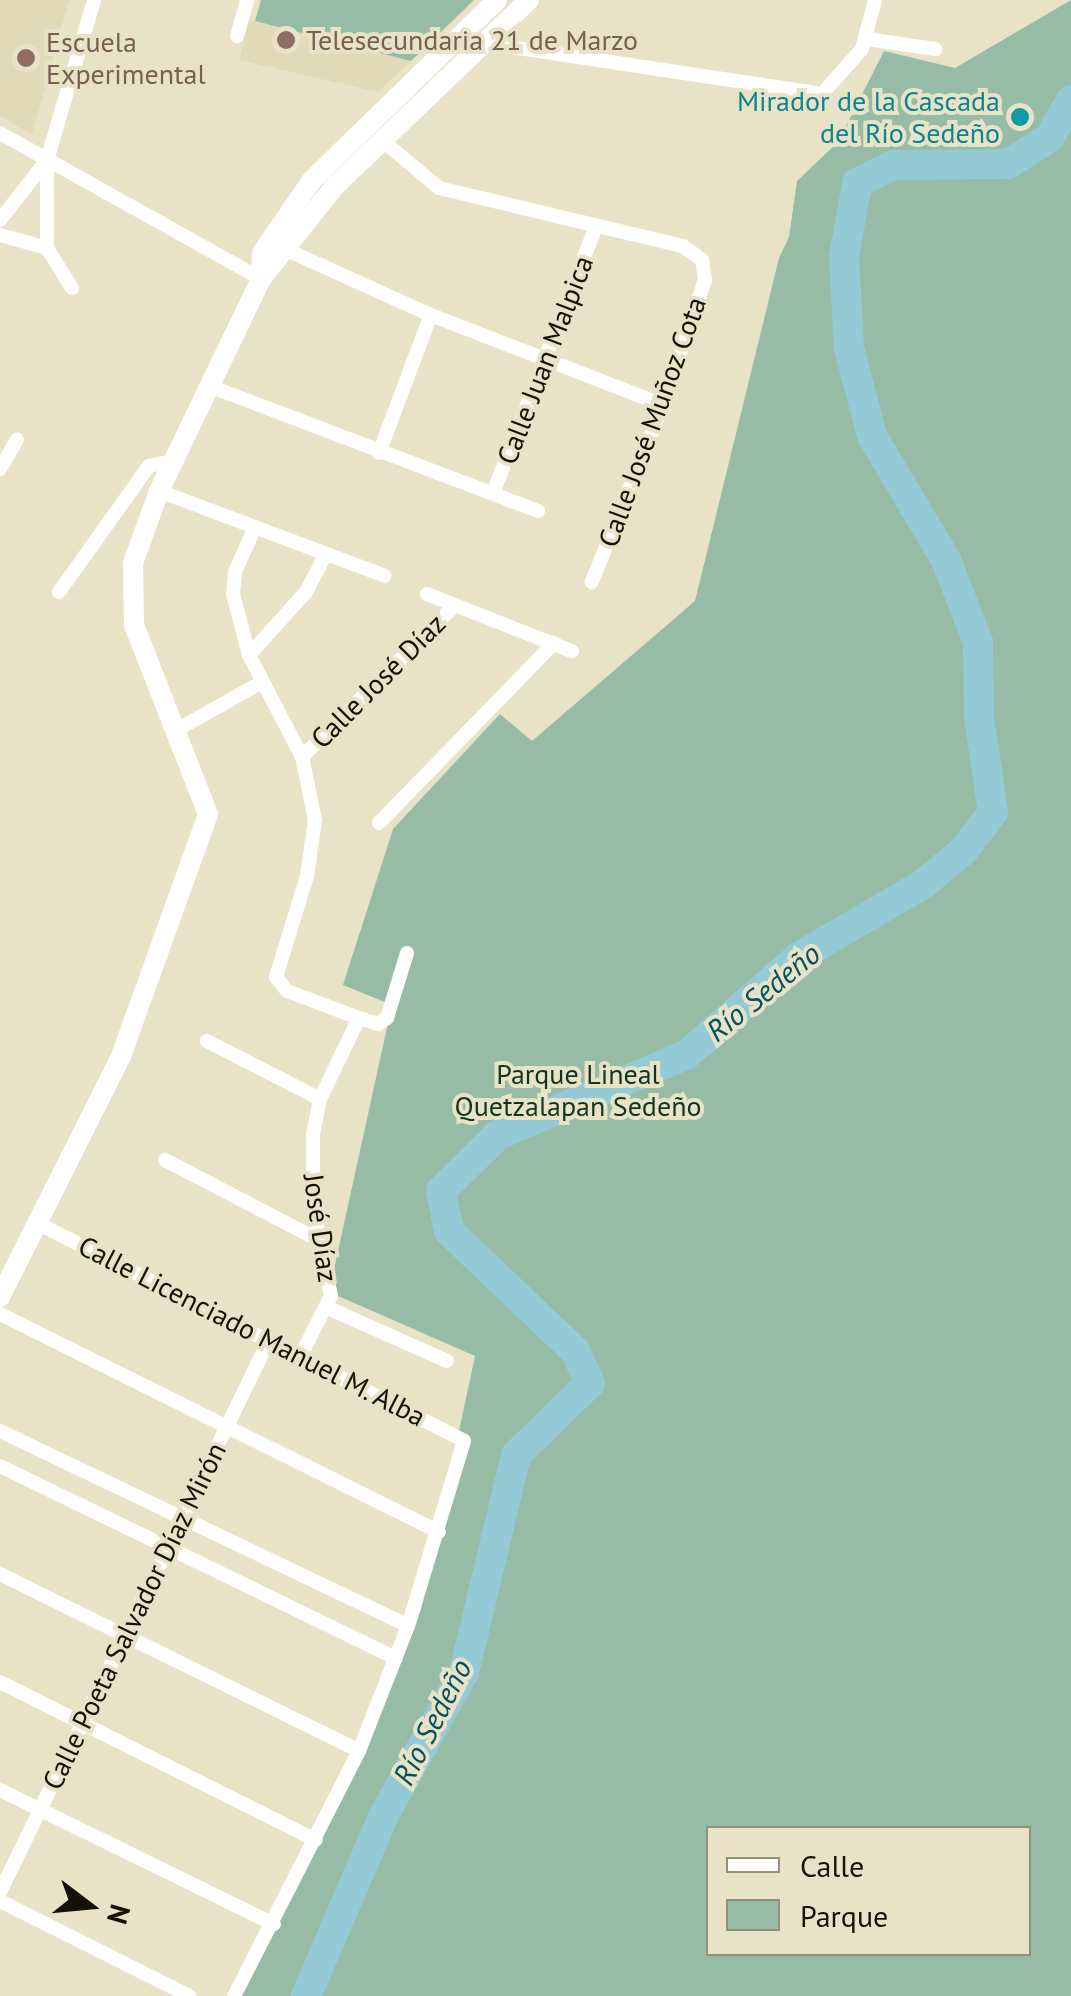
<!DOCTYPE html>
<meta charset="utf-8">
<style>
body{margin:0}
#map{position:relative;width:1071px;height:1996px;overflow:hidden;background:#e8e3c7;font-family:"PT Sans",sans-serif}
div>[style]{position:absolute}
[style*='--x']{left:calc(var(--x)*1px);top:calc(var(--y)*1px);width:calc(var(--w)*1px);rotate:calc(var(--a)*1deg)}
.built>*{inset:0;background:#e2dab7}
.green>*{inset:0;background:#96bca6}
.river>*{height:30px;margin:-15px;padding:0 15px;transform-origin:15px;border-radius:15px;background:#94cad6}
.street>*{height:14px;margin:-7px;padding:0 7px;transform-origin:7px;border-radius:7px;background:#fff}
.secondary>*{height:20px;margin:-10px;padding:0 10px;transform-origin:10px;border-radius:10px;background:#fff}
.dots>*{width:28px;height:28px;translate:-50% -50%;box-sizing:border-box;border:5px solid #e8e3c7;border-radius:50%}
span{translate:-50% -50%;white-space:nowrap;text-align:center;line-height:1.15;-webkit-text-stroke:8px #e8e3c7;paint-order:stroke}
.education-label{font-size:28px;color:#785e54}
.left{translate:0 -50%;text-align:left}
.culture-label{font-size:28px;color:#0d838f}
.right{translate:-100% -50%;text-align:right}
.street-label{font-size:28px;color:#141208}
.park-label{font-size:28px;color:#113524}
.water-label{font-size:30px;color:#00525f;font-style:italic}
.legend{position:absolute;left:706px;top:1826px;width:325px;height:130px;box-sizing:border-box;background:#e8e3c7;border:2px solid #938f7b;margin:0;padding:12px 18px;list-style:none;font-size:30px;color:#141208}
.legend li{display:flex;align-items:center;gap:20px;height:50px}
.legend b{width:50px;border:2px solid #938f7b}
.north{position:absolute;left:40px;top:1856px;width:100px;height:100px;-webkit-text-stroke:8px #e8e3c7;paint-order:stroke;rotate:106deg;font-size:28px;font-weight:700;line-height:40px;text-align:center;color:#141208}
.north::after{content:'';display:block;margin:auto;width:35px;height:45px;background:#141208;clip-path:polygon(50% 0,100% 100%,50% 72%,0 100%)}
</style>
<div id="map">
<div class="built">
<i style="clip-path:polygon(0 0,69px 0,32px 135px,0 116px)"></i>
<i style="clip-path:polygon(249px 20px,411px 61px,378px 92px,239px 60px)"></i>
</div>
<div class="green">
<i style="clip-path:polygon(261px 0,474px 0,411px 61px,255px 21px)"></i>
<i style="clip-path:polygon(evenodd,1071px 0,1071px 1996px,233px 1996px,421px 1609px,475px 1356px,329px 1292px,392px 1005px,343px 985px,393px 829px,500px 714px,532px 741px,695px 601px,779px 258px,789px 237px,797px 181px,838px 142px,884px 51px,955px 68px,1071px 0,708px 1828px,1028px 1828px,1028px 1954px,708px 1954px,708px 1828px)"></i>
</div>
<div class="river">
<i style="--x:306;--y:1996;--w:199;--a:-66.7"></i>
<i style="--x:385;--y:1813;--w:162;--a:-60.7"></i>
<i style="--x:464;--y:1672;--w:223;--a:-76.5"></i>
<i style="--x:516;--y:1455;--w:103;--a:-44.2"></i>
<i style="--x:590;--y:1383;--w:35;--a:-115"></i>
<i style="--x:575;--y:1351;--w:174;--a:-136.4"></i>
<i style="--x:449;--y:1231;--w:41;--a:-101.3"></i>
<i style="--x:441;--y:1191;--w:80;--a:-44.5"></i>
<i style="--x:498;--y:1135;--w:204;--a:-23.1"></i>
<i style="--x:686;--y:1055;--w:151;--a:-41"></i>
<i style="--x:800;--y:956;--w:143;--a:-30.3"></i>
<i style="--x:923;--y:884;--w:52;--a:-39.5"></i>
<i style="--x:963;--y:851;--w:49;--a:-52.4"></i>
<i style="--x:993;--y:812;--w:96;--a:-98.4"></i>
<i style="--x:979;--y:717;--w:75;--a:-90.8"></i>
<i style="--x:978;--y:642;--w:88;--a:-111.3"></i>
<i style="--x:946;--y:560;--w:144;--a:-120.8"></i>
<i style="--x:872;--y:436;--w:91;--a:-104.6"></i>
<i style="--x:849;--y:348;--w:91;--a:-93.1"></i>
<i style="--x:844;--y:257;--w:75;--a:-80"></i>
<i style="--x:857;--y:183;--w:40;--a:-26.6"></i>
<i style="--x:893;--y:165;--w:115;--a:-0.5"></i>
<i style="--x:1008;--y:164;--w:49;--a:-32.4"></i>
<i style="--x:1049;--y:138;--w:44;--a:-59.9"></i>
</div>
<div class="street">
<i style="--x:237;--y:36;--w:37;--a:-74"></i>
<i style="--x:867;--y:39;--w:69;--a:8.4"></i>
<i style="--x:485;--y:43;--w:341;--a:8.6"></i>
<i style="--x:822;--y:94;--w:60;--a:-48.4"></i>
<i style="--x:862;--y:49;--w:51;--a:-75.1"></i>
<i style="--x:0;--y:133;--w:299;--a:29.2"></i>
<i style="--x:383;--y:141;--w:73;--a:40"></i>
<i style="--x:439;--y:188;--w:251;--a:13.4"></i>
<i style="--x:683;--y:246;--w:24;--a:36"></i>
<i style="--x:702;--y:260;--w:20;--a:81"></i>
<i style="--x:705;--y:280;--w:132;--a:108.6"></i>
<i style="--x:663;--y:405;--w:191;--a:111.9"></i>
<i style="--x:47;--y:161;--w:87;--a:90"></i>
<i style="--x:47;--y:248;--w:47;--a:58"></i>
<i style="--x:0;--y:220;--w:76;--a:-51.9"></i>
<i style="--x:47;--y:160;--w:167;--a:-73.6"></i>
<i style="--x:0;--y:235;--w:49;--a:15.5"></i>
<i style="--x:287;--y:250;--w:158;--a:24.3"></i>
<i style="--x:431;--y:315;--w:249;--a:21.2"></i>
<i style="--x:209;--y:386;--w:352;--a:20.8"></i>
<i style="--x:379;--y:453;--w:147;--a:-69.4"></i>
<i style="--x:0;--y:469;--w:34;--a:-60"></i>
<i style="--x:159;--y:491;--w:241;--a:20.6"></i>
<i style="--x:493;--y:493;--w:286;--a:-68.9"></i>
<i style="--x:255;--y:527;--w:49;--a:114"></i>
<i style="--x:235;--y:572;--w:22;--a:95"></i>
<i style="--x:233;--y:594;--w:63;--a:75.3"></i>
<i style="--x:249;--y:655;--w:115;--a:62.5"></i>
<i style="--x:302;--y:757;--w:64;--a:78.3"></i>
<i style="--x:315;--y:820;--w:57;--a:98.1"></i>
<i style="--x:307;--y:876;--w:106;--a:107.1"></i>
<i style="--x:276;--y:977;--w:18;--a:52"></i>
<i style="--x:287;--y:991;--w:77;--a:20.6"></i>
<i style="--x:359;--y:1018;--w:90;--a:115.7"></i>
<i style="--x:320;--y:1099;--w:36;--a:101"></i>
<i style="--x:313;--y:1134;--w:72;--a:90"></i>
<i style="--x:313;--y:1206;--w:92;--a:78.7"></i>
<i style="--x:331;--y:1296;--w:66;--a:117"></i>
<i style="--x:59;--y:592;--w:155;--a:-54.5"></i>
<i style="--x:149;--y:466;--w:24;--a:-12"></i>
<i style="--x:427;--y:594;--w:156;--a:21.5"></i>
<i style="--x:249;--y:655;--w:85;--a:-47.9"></i>
<i style="--x:306;--y:592;--w:43;--a:-62.2"></i>
<i style="--x:173;--y:732;--w:102;--a:-29.3"></i>
<i style="--x:302;--y:757;--w:216;--a:-44.8"></i>
<i style="--x:379;--y:823;--w:251;--a:-45.8"></i>
<i style="--x:359;--y:1018;--w:20;--a:18"></i>
<i style="--x:378;--y:1024;--w:11;--a:-34"></i>
<i style="--x:387;--y:1018;--w:68;--a:-72.9"></i>
<i style="--x:207;--y:1041;--w:127;--a:27.2"></i>
<i style="--x:165;--y:1160;--w:174;--a:27.5"></i>
<i style="--x:37;--y:1223;--w:479;--a:27"></i>
<i style="--x:464;--y:1441;--w:193;--a:106.8"></i>
<i style="--x:408;--y:1626;--w:134;--a:111.4"></i>
<i style="--x:359;--y:1751;--w:275;--a:117"></i>
<i style="--x:328;--y:1308;--w:130;--a:24"></i>
<i style="--x:0;--y:1314;--w:490;--a:26.4"></i>
<i style="--x:0;--y:1431;--w:452;--a:25.5"></i>
<i style="--x:0;--y:1466;--w:440;--a:25.9"></i>
<i style="--x:0;--y:1574;--w:400;--a:26.2"></i>
<i style="--x:0;--y:1682;--w:353;--a:26.6"></i>
<i style="--x:0;--y:1790;--w:305;--a:26.1"></i>
<i style="--x:0;--y:1892;--w:614;--a:-64.02"></i>
<i style="--x:0;--y:1901;--w:212;--a:26.6"></i>
</div>
<div class="secondary">
<i style="--x:261;--y:279;--w:26;--a:-88"></i>
<i style="--x:262;--y:253;--w:88;--a:-55.6"></i>
<i style="--x:312;--y:180;--w:258;--a:-44.2"></i>
<i style="--x:0;--y:1297;--w:270;--a:-63.3"></i>
<i style="--x:121;--y:1056;--w:257;--a:-70.2"></i>
<i style="--x:208;--y:814;--w:203;--a:-111.4"></i>
<i style="--x:134;--y:625;--w:62;--a:-90.9"></i>
<i style="--x:133;--y:563;--w:77;--a:-70.1"></i>
<i style="--x:159;--y:491;--w:235;--a:-64.3"></i>
<i style="--x:261;--y:279;--w:119;--a:-51.5"></i>
<i style="--x:335;--y:186;--w:269;--a:-43.8"></i>
</div>
<div class="dots">
<i style="left:286px;top:40px;background:#8d6e63"></i>
<i style="left:26px;top:58px;background:#8d6e63"></i>
<i style="left:1020px;top:117px;background:#0f9aa8"></i>
</div>
<div class="education-label">
<span class="left" style="left:306px;top:40px">Telesecundaria 21 de Marzo</span>
<span class="left" style="left:46px;top:58px">Escuela<br>Experimental</span>
</div>
<div class="culture-label">
<span class="right" style="left:1000px;top:117px">Mirador de la Cascada<br>del Río Sedeño</span>
</div>
<div class="street-label">
<span style="left:545px;top:360px;rotate:-69deg">Calle Juan Malpica</span>
<span style="left:652px;top:422px;rotate:-70deg">Calle José Muñoz Cota</span>
<span style="left:378px;top:681px;rotate:-45deg">Calle José Díaz</span>
<span style="left:321px;top:1228px;rotate:82deg">José Díaz</span>
<span style="left:252px;top:1331px;rotate:27deg">Calle Licenciado Manuel M. Alba</span>
<span style="left:134px;top:1616px;rotate:-64deg">Calle Poeta Salvador Díaz Mirón</span>
</div>
<div class="park-label">
<span style="left:578px;top:1090px">Parque Lineal<br>Quetzalapan Sedeño</span>
</div>
<div class="water-label">
<span style="left:763px;top:992px;rotate:-39deg">Río Sedeño</span>
<span style="left:432px;top:1722px;rotate:-63deg">Río Sedeño</span>
</div>
<ul class="legend">
<li><b style="height:12px;background:#fff"></b>Calle</li>
<li><b style="height:28px;background:#96bca6"></b>Parque</li>
</ul>
<div class="north">N</div>
</div>
